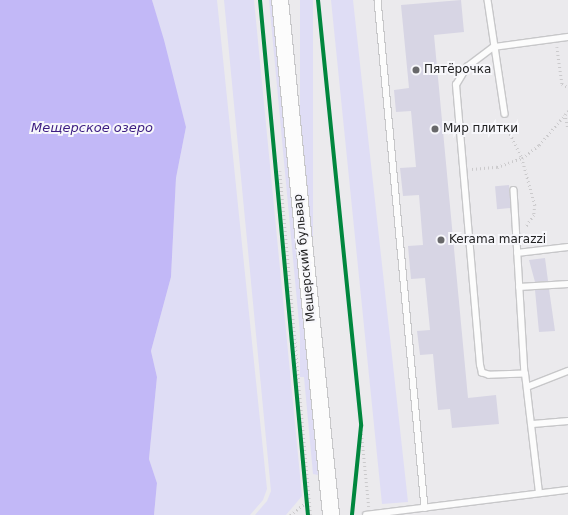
<!DOCTYPE html>
<meta charset="utf-8">
<style>
body{margin:0}
#map{position:relative;width:568px;height:515px;overflow:hidden;background:#ebeaed;font-family:"DejaVu Sans",sans-serif}
div>[style]{position:absolute}
[style*='--x']{left:calc(var(--x)*1px);top:calc(var(--y)*1px);width:calc(var(--w)*1px);rotate:calc(var(--a)*1deg)}
.green>*{inset:0;background:#dfddf5;transform-origin:0 0}
.water>*{inset:0;background:#c2b8f7}
.building>*{inset:0;background:#d7d5e4;transform-origin:0 0}
.path>*{height:2.5px;margin-top:-1.25px;transform-origin:0;background:repeating-linear-gradient(90deg,#cbcacc 0 1px,transparent 0 4px)}
.roads{filter:drop-shadow(1px 0 #c7c7c9) drop-shadow(-1px 0 #c7c7c9) drop-shadow(0 1px #c7c7c9) drop-shadow(0 -1px #c7c7c9)}
.lane>*{height:5.5px;margin:-2.75px;padding:0 2.75px;transform-origin:2.75px;border-radius:2.75px;background:#fcfcfc}
.secondary>*{height:16px;margin:-8px;padding:0 8px;transform-origin:8px;border-radius:8px;background:#fcfcfc}
.cycleway>*{height:4px;margin:-2px;padding:0 2px;transform-origin:2px;border-radius:2px;background:#00873e}
.dots>*{width:11px;height:11px;translate:-50% -50%;box-sizing:border-box;border:2px solid #f7f7fb;border-radius:50%}
span{translate:-50% -50%;white-space:nowrap;text-align:center;line-height:1.15;-webkit-text-stroke:4px #f7f7fb;paint-order:stroke}
.poi-label{font-size:12px;color:#222223}
.left{translate:0 -50%;text-align:left}
.street-label{font-size:12px;color:#222223}
.water-label{font-size:13px;color:#3d1e82;font-style:italic}
</style>
<div id="map">
<div class="green">
<i style="clip-path:polygon(152px 0,217px 0,267px 489px,263px 500px,250px 515px,154px 515px,157px 483px,149px 459px,157px 377px,151px 351px,171px 277px,176px 178px,186px 127px)"></i>
<i style="clip-path:polygon(224px 0,254px 0,302px 496px,286px 515px,255px 515px,267px 501px,271px 491px)"></i>
<i style="clip-path:polygon(269px 0,273px 0,318px 475px,313px 474px)"></i>
<i style="left:300px;top:0;width:13px;height:377px"></i>
<i style="clip-path:polygon(331px 0,353px 0,408px 502px,382px 504px)"></i>
</div>
<div class="water">
<i style="clip-path:polygon(0 0,152px 0,164px 40px,186px 127px,176px 178px,171px 277px,151px 351px,157px 377px,149px 459px,157px 483px,154px 515px,0 515px)"></i>
</div>
<div class="building">
<i style="clip-path:polygon(461px 0,464px 32px,434px 35px,468px 398px,496px 395px,499px 424px,452px 428px,450px 409px,438px 410px,433px 354px,420px 355px,417px 331px,430px 330px,425px 278px,411px 279px,408px 246px,423px 245px,419px 195px,403px 196px,400px 168px,416px 167px,411px 111px,396px 112px,394px 90px,409px 88px,401px 5px)"></i>
<i style="left:509px;top:185px;width:23px;height:14px;rotate:85deg"></i>
<i style="clip-path:polygon(545px 258px,548px 281px,535px 282px,529px 260px)"></i>
<i style="clip-path:polygon(549px 289px,555px 331px,539px 332px,535px 290px)"></i>
</div>
<div class="path">
<i style="--x:557;--y:47;--w:37;--a:82"></i>
<i style="--x:562;--y:84;--w:7;--a:27"></i>
<i style="--x:565;--y:114;--w:14;--a:78"></i>
<i style="--x:505;--y:123;--w:39;--a:64"></i>
<i style="--x:522;--y:158;--w:49;--a:74.5"></i>
<i style="--x:535;--y:205;--w:10;--a:96"></i>
<i style="--x:534;--y:215;--w:14;--a:124"></i>
<i style="--x:472;--y:169;--w:25;--a:-5"></i>
<i style="--x:497;--y:167;--w:27;--a:-20"></i>
<i style="--x:522;--y:158;--w:21;--a:-37"></i>
<i style="--x:539;--y:145;--w:45;--a:-49.5"></i>
<i style="--x:280;--y:171;--w:345;--a:84.9"></i>
<i style="--x:361;--y:426;--w:81;--a:84.4"></i>
<i style="--x:290;--y:515;--w:24;--a:-38"></i>
</div>
<div class="roads">
<div class="lane">
<i style="--x:378;--y:0;--w:510;--a:84.71"></i>
<i style="--x:488;--y:0;--w:115;--a:81.5"></i>
<i style="--x:514;--y:190;--w:184;--a:86.6"></i>
<i style="--x:517;--y:253;--w:51;--a:-6.7"></i>
<i style="--x:519;--y:287;--w:49;--a:-3.5"></i>
<i style="--x:527;--y:387;--w:44;--a:-21.3"></i>
<i style="--x:533;--y:424;--w:35;--a:-5"></i>
<i style="--x:539;--y:493;--w:120;--a:-96.7"></i>
<i style="--x:525;--y:374;--w:36;--a:178"></i>
<i style="--x:489;--y:375;--w:7;--a:-164"></i>
<i style="--x:482;--y:373;--w:8;--a:-104"></i>
<i style="--x:480;--y:365;--w:281;--a:-94.9"></i>
<i style="--x:456;--y:85;--w:21;--a:-59"></i>
<i style="--x:467;--y:67;--w:34;--a:-37"></i>
<i style="--x:494;--y:47;--w:75;--a:-7.7"></i>
<i style="--x:366;--y:515;--w:204;--a:-7.1"></i>
</div>
<div class="secondary">
<i style="--x:280;--y:0;--w:518;--a:84.34"></i>
</div>
</div>
<div class="cycleway">
<i style="--x:260;--y:0;--w:517;--a:84.68"></i>
<i style="--x:318;--y:0;--w:428;--a:84.2"></i>
<i style="--x:361;--y:426;--w:89;--a:95.8"></i>
</div>
<div class="dots">
<i style="left:416px;top:70px;background:#68686a"></i>
<i style="left:435px;top:129px;background:#68686a"></i>
<i style="left:441px;top:240px;background:#68686a"></i>
</div>
<div class="poi-label">
<span class="left" style="left:424px;top:70px">Пятёрочка</span>
<span class="left" style="left:443px;top:129px">Мир плитки</span>
<span class="left" style="left:449px;top:240px">Kerama marazzi</span>
</div>
<div class="street-label">
<span style="left:305px;top:258px;rotate:-96deg">Мещерский бульвар</span>
</div>
<div class="water-label">
<span style="left:92px;top:128px">Мещерское озеро</span>
</div>
</div>
